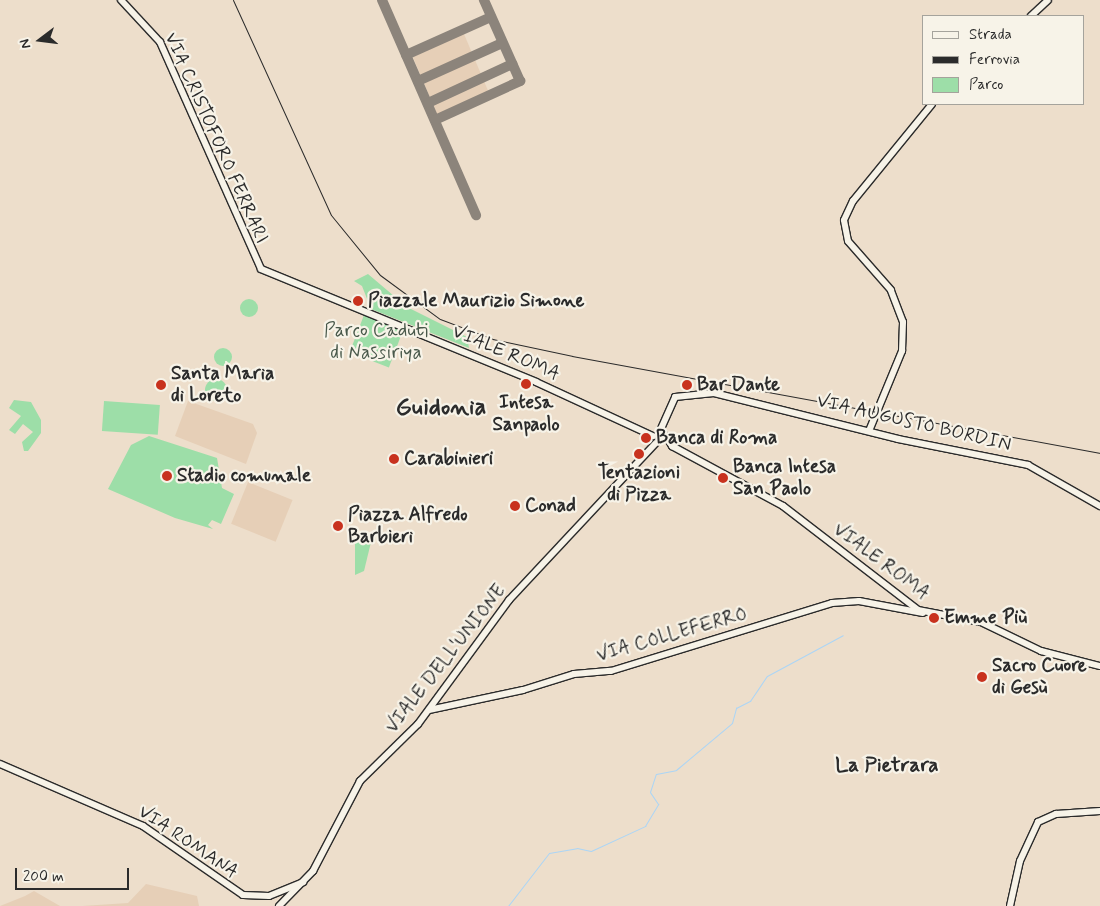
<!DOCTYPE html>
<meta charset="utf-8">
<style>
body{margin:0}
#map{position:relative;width:1100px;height:906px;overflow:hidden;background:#eddecb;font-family:Mynerve,sans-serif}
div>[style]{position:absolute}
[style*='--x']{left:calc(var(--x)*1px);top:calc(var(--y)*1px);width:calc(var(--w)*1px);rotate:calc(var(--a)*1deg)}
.built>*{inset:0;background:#e6cfb7;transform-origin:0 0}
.green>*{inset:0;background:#9ddea8;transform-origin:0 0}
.round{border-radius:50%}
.stream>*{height:1px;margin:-0.5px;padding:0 0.5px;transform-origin:0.5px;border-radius:0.5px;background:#abd5f6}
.taxiway>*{height:10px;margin:-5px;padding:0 5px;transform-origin:5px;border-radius:5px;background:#8c847b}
.roads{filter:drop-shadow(1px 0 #2b2b2b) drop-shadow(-1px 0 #2b2b2b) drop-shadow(0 1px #2b2b2b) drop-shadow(0 -1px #2b2b2b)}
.secondary>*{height:6px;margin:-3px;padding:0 3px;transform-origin:3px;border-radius:3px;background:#f7f3e8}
.rail>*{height:1px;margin:-0.5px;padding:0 0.5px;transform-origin:0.5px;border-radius:0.5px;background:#2b2b2b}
.dots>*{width:14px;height:14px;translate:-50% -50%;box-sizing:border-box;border:2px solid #f7f3e8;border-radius:50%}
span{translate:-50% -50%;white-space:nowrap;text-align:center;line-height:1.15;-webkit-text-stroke:4.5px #f7f3e8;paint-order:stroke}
.street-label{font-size:19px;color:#2b2b2b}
.poi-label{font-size:19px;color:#2b2b2b;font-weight:700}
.left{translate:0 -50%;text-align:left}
.park-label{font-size:19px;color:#48584a}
.quarter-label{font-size:21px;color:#2b2b2b;font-weight:700}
.district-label{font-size:24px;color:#2b2b2b;font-weight:700}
.legend{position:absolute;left:922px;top:15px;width:162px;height:90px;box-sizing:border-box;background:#f7f3e8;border:1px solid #a5a39c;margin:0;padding:6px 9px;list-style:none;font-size:15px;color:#2b2b2b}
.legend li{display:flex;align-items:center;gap:10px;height:25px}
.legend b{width:25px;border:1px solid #a5a39c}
.north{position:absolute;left:15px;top:15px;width:50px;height:50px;-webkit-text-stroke:4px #f7f3e8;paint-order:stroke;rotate:255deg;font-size:14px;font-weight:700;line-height:20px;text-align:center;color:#2b2b2b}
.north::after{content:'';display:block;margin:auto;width:18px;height:22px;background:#2b2b2b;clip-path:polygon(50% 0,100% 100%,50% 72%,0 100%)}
.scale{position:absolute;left:15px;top:868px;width:114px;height:22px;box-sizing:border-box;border:2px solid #2b2b2b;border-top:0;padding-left:6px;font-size:15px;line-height:18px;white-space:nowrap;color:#2b2b2b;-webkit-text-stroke:4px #f7f3e8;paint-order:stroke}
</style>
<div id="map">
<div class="built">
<i style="left:461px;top:27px;width:78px;height:56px;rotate:67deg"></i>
<i style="clip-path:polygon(188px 401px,253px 424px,257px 433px,246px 464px,175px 436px)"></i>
<i style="left:248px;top:482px;width:48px;height:45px;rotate:22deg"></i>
<i style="clip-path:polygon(146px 884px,197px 896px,199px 906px,82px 906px,128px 903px)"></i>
<i style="clip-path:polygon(34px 891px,60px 906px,0 906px,25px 896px)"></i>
</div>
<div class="green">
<i style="clip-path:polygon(368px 274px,407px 307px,467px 337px,469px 348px,371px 309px,362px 286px,354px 281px)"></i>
<i class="round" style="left:240px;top:299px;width:18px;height:18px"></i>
<i style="left:364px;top:315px;width:42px;height:40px;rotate:21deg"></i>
<i class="round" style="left:214px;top:348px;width:18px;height:18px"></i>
<i class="round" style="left:205px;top:379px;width:22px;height:22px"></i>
<i style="clip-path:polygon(14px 400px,31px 402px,41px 420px,41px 433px,28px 451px,24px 451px,22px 442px,33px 432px,23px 424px,15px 434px,9px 430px,21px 416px,9px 408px)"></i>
<i style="left:104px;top:401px;width:56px;height:30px;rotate:4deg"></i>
<i style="clip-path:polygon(149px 436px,217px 458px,222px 488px,234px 494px,221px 524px,212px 520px,208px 525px,213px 529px,175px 518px,108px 489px,131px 445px)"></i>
<i style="clip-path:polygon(355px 532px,372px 538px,364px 571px,355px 575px)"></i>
</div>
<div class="stream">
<i style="--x:508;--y:906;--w:67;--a:-52.3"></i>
<i style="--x:549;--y:853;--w:28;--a:-10"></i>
<i style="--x:577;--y:848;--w:14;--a:12"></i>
<i style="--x:591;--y:851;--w:60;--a:-24.8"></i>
<i style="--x:645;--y:826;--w:26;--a:-59"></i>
<i style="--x:658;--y:804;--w:14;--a:-124"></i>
<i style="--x:650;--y:792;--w:19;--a:-72"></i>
<i style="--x:656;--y:774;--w:20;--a:-11"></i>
<i style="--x:676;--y:770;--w:73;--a:-40"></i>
<i style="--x:732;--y:723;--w:16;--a:-75"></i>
<i style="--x:736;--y:708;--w:16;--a:-27"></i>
<i style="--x:750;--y:701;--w:30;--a:-56"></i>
<i style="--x:767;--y:676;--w:86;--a:-28.3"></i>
</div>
<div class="taxiway">
<i style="--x:382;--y:0;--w:235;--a:66.4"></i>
<i style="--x:406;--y:55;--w:93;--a:-24.1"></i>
<i style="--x:418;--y:81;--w:92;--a:-24.3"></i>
<i style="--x:428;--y:103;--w:93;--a:-24.9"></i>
<i style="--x:435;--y:120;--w:94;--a:-24.6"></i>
<i style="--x:520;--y:81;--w:89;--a:-114"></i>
</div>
<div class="roads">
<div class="secondary">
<i style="--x:121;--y:0;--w:57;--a:47.1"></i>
<i style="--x:160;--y:42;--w:248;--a:66"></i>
<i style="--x:261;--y:269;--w:297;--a:22.3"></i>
<i style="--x:536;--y:382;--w:129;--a:24.8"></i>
<i style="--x:1031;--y:16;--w:23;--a:-43"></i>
<i style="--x:660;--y:431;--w:37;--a:-66"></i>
<i style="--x:675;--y:397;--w:39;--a:-6"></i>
<i style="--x:714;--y:393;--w:190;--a:14"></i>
<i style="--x:898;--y:439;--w:133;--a:11.3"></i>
<i style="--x:1028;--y:465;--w:83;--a:29.7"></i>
<i style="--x:869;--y:431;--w:87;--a:-67.6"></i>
<i style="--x:902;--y:351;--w:29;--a:-88"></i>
<i style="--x:903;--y:322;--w:34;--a:-111"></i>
<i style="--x:891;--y:290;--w:65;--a:-131.3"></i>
<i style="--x:848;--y:241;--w:21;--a:-101"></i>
<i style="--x:844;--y:220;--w:21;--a:-65"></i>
<i style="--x:853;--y:201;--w:125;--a:-50.8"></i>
<i style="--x:666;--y:436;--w:12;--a:59"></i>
<i style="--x:672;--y:446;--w:126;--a:28.4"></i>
<i style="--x:783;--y:506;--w:170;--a:37.6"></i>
<i style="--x:918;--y:610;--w:64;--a:10.8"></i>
<i style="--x:981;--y:622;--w:67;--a:25.8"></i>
<i style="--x:1041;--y:651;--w:61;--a:14.3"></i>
<i style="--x:429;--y:710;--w:96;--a:-12"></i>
<i style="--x:523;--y:690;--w:53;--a:-17.4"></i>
<i style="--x:574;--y:674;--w:37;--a:-5"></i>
<i style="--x:611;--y:671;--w:231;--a:-17.1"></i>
<i style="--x:832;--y:603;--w:27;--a:-4"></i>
<i style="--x:859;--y:601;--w:65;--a:10.6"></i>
<i style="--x:0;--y:764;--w:156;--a:23.4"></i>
<i style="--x:143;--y:826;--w:121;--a:34.6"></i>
<i style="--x:243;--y:895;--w:26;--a:2"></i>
<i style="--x:269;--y:896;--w:37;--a:-22"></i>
<i style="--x:279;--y:906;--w:49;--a:-45.8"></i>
<i style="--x:313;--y:871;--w:102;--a:-62.4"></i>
<i style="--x:360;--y:781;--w:81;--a:-44.5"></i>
<i style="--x:418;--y:724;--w:154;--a:-53.7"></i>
<i style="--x:509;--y:600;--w:215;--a:-46.9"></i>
<i style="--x:1010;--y:906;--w:46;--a:-77.5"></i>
<i style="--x:1020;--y:861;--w:43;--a:-65.2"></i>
<i style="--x:1038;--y:822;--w:20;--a:-24"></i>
<i style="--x:1056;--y:814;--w:44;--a:-3.9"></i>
</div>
</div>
<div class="rail">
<i style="--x:233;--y:0;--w:236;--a:65.5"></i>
<i style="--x:331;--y:215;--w:77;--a:50.8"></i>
<i style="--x:380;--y:275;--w:74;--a:36.3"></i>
<i style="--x:440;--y:319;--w:57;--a:20.7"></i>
<i style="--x:493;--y:339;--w:81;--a:12.1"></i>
<i style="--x:572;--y:356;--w:537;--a:10.41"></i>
</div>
<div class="dots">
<i style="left:358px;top:301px;background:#c8321e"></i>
<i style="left:526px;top:384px;background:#c8321e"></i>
<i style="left:161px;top:385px;background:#c8321e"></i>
<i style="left:687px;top:385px;background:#c8321e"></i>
<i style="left:646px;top:438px;background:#c8321e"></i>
<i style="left:639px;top:454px;background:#c8321e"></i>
<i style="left:394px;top:459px;background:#c8321e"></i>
<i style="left:167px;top:476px;background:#c8321e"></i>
<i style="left:723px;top:478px;background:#c8321e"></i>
<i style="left:515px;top:506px;background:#c8321e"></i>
<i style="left:338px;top:526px;background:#c8321e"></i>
<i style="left:934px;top:618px;background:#c8321e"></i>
<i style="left:982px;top:677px;background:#c8321e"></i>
</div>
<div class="street-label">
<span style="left:216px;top:138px;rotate:66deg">VIA CRISTOFORO FERRARI</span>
<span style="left:506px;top:353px;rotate:23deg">VIALE ROMA</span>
<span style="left:914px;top:423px;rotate:13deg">VIA AUGUSTO BORDIN</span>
<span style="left:881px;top:562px;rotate:37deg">VIALE ROMA</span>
<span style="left:672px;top:635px;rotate:-16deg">VIA COLLEFERRO</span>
<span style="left:446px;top:659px;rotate:-52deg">VIALE DELL'UNIONE</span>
<span style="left:188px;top:842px;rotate:34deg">VIA ROMANA</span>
</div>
<div class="poi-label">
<span class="left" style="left:368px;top:301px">Piazzale Maurizio Simone</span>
<span class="left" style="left:171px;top:385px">Santa Maria<br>di Loreto</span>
<span class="left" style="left:697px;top:385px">Bar Dante</span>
<span style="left:526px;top:414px">Intesa<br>Sanpaolo</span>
<span class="left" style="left:656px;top:438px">Banca di Roma</span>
<span class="left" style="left:404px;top:459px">Carabinieri</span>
<span class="left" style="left:733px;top:478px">Banca Intesa<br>San Paolo</span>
<span style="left:639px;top:484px">Tentazioni<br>di Pizza</span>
<span class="left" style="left:177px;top:476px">Stadio comunale</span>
<span class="left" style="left:525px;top:506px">Conad</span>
<span class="left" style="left:348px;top:526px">Piazza Alfredo<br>Barbieri</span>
<span class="left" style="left:944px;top:618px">Emme Più</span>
<span class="left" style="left:992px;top:677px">Sacro Cuore<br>di Gesù</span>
</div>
<div class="park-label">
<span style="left:376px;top:342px">Parco Caduti<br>di Nassiriya</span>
</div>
<div class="quarter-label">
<span style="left:887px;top:765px">La Pietrara</span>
</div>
<div class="district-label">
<span style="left:441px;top:408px">Guidonia</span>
</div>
<ul class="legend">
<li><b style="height:6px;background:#f7f3e8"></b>Strada</li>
<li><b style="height:6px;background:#2b2b2b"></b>Ferrovia</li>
<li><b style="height:14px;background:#9ddea8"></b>Parco</li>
</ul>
<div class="north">N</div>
<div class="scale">200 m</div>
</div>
